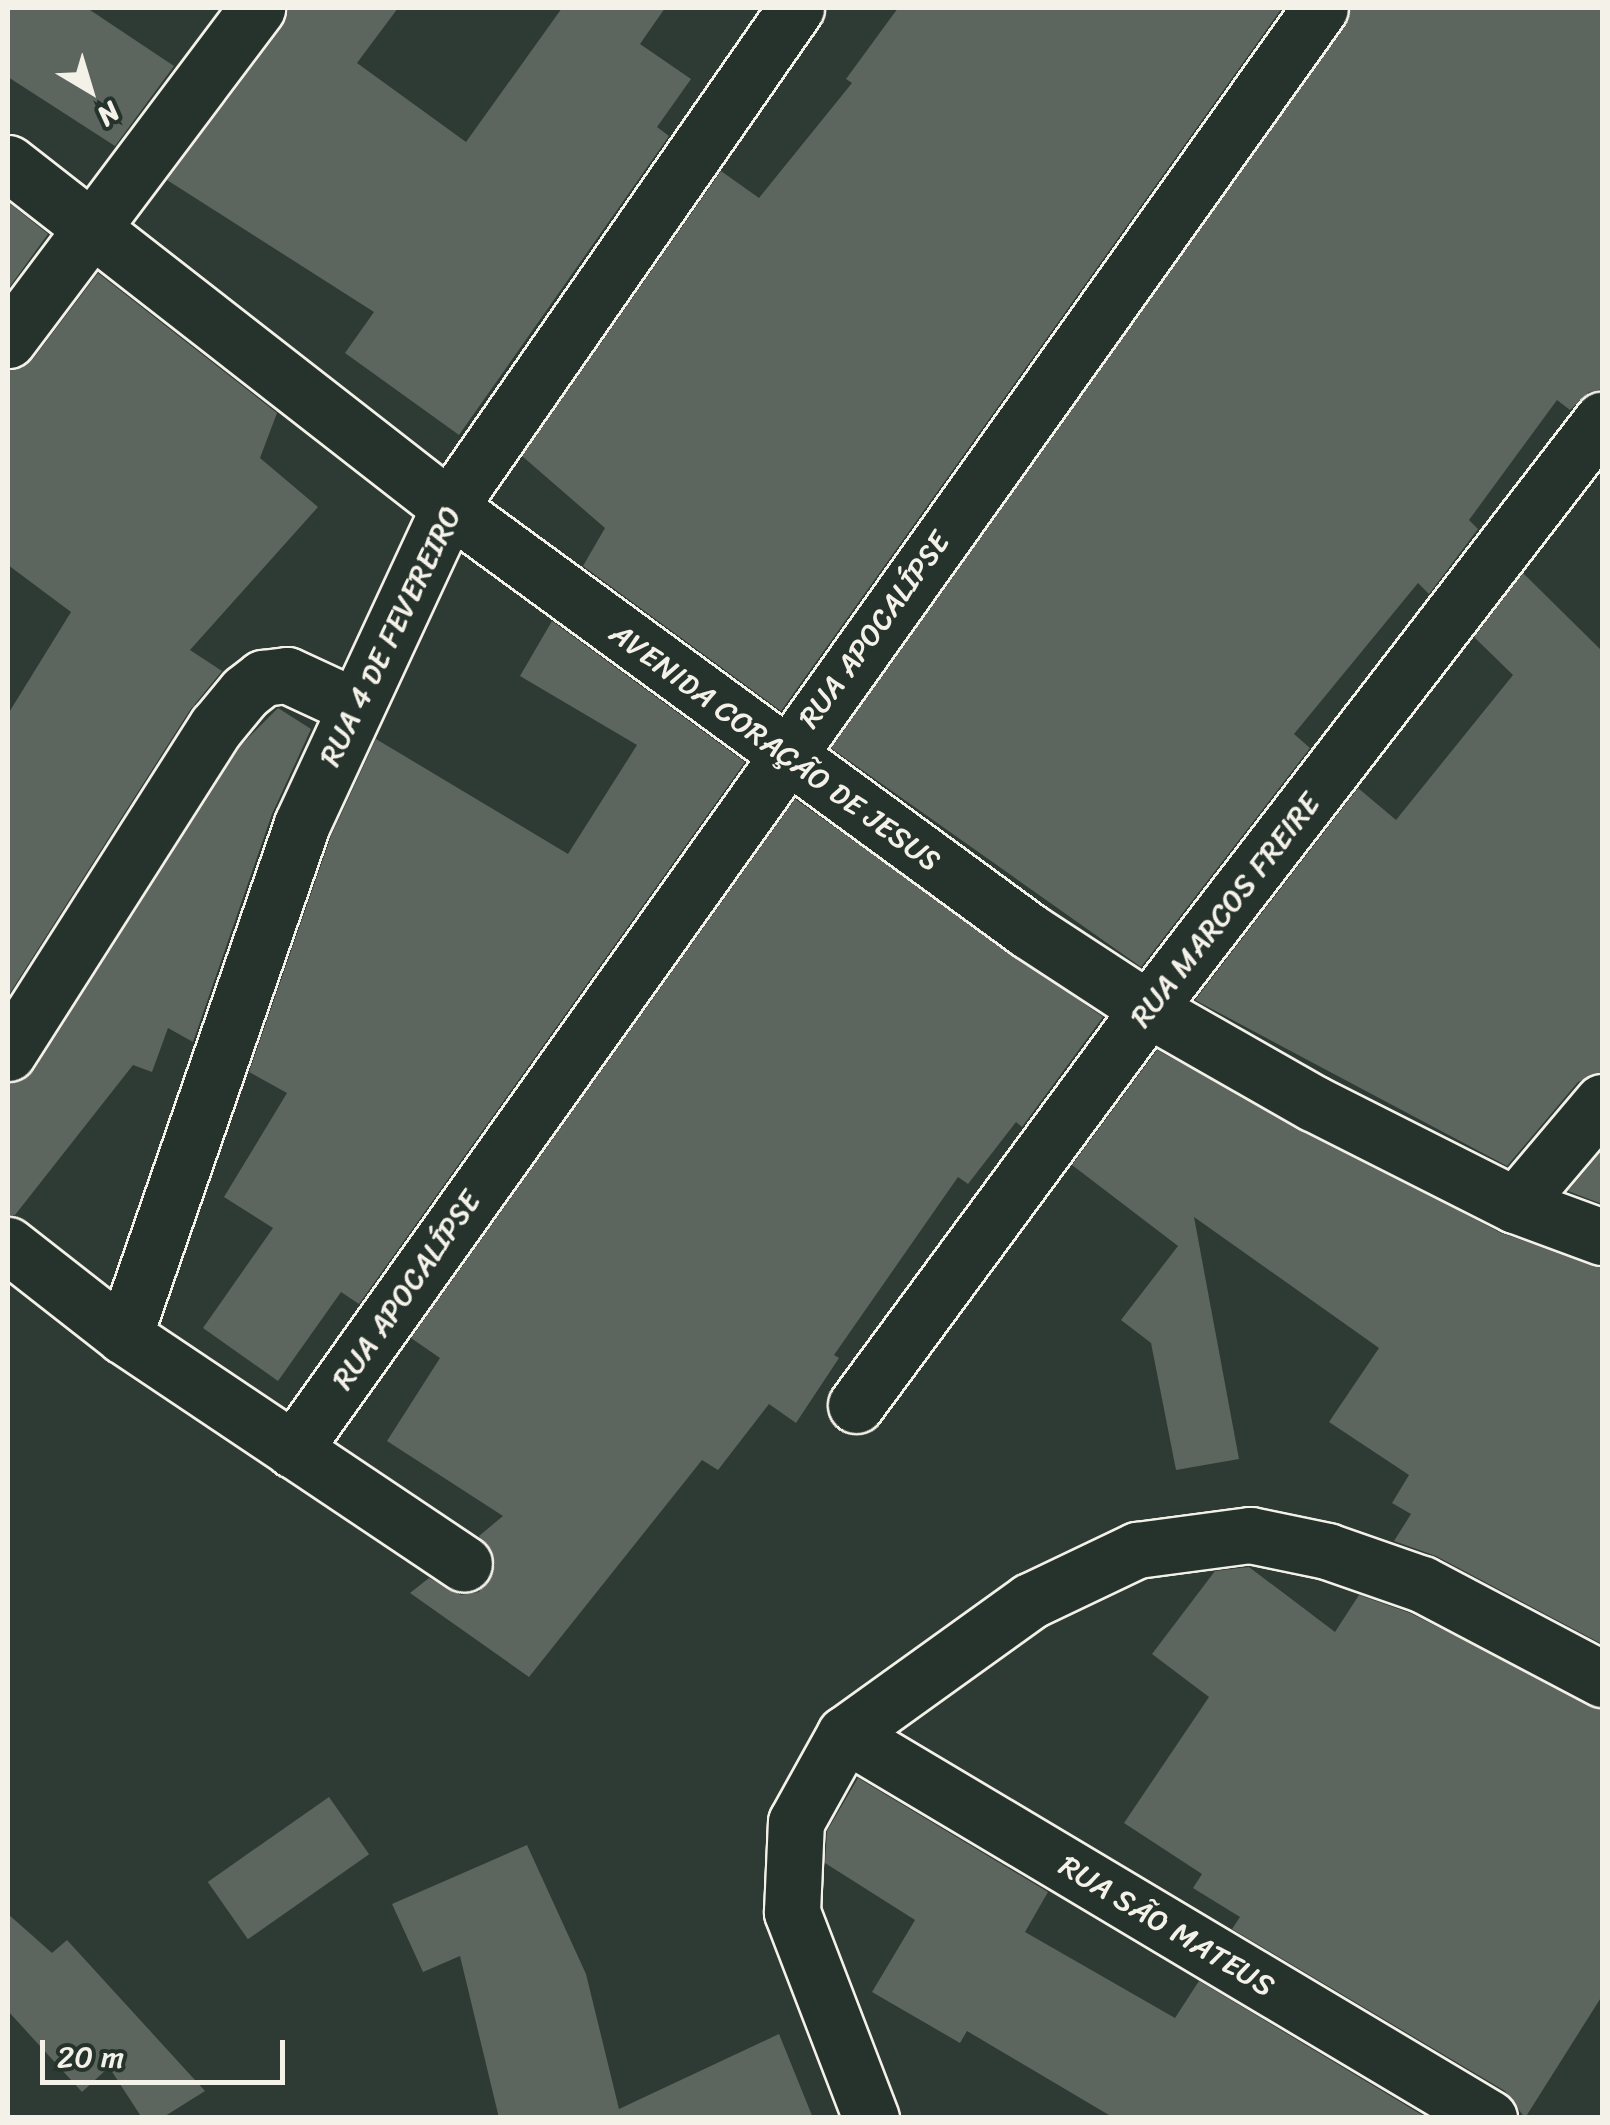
<!DOCTYPE html>
<meta charset="utf-8">
<style>
body{margin:0}
#map{position:relative;width:1610px;height:2125px;overflow:hidden;background:#2e3b34;font-family:Sriracha,sans-serif}
div>[style]{position:absolute}
[style*='--x']{left:calc(var(--x)*1px);top:calc(var(--y)*1px);width:calc(var(--w)*1px);rotate:calc(var(--a)*1deg)}
.building>*{inset:0;background:#5c655e;transform-origin:0 0}
.roads{filter:drop-shadow(2px 0 #f4f1e8) drop-shadow(-2px 0 #f4f1e8) drop-shadow(0 2px #f4f1e8) drop-shadow(0 -2px #f4f1e8)}
.minor>*{height:55px;margin:-27.5px;padding:0 27.5px;transform-origin:27.5px;border-radius:27.5px;background:#26332d}
span{translate:-50% -50%;white-space:nowrap;text-align:center;line-height:1.15;-webkit-text-stroke:8px #26332d;paint-order:stroke}
.street-label{font-size:30px;color:#f4f1e8}
.frame{position:absolute;inset:0;border:10px solid #f4f1e8;pointer-events:none}
.north{position:absolute;left:40px;top:40px;width:100px;height:100px;-webkit-text-stroke:8px #26332d;paint-order:stroke;rotate:142deg;font-size:28px;font-weight:700;line-height:40px;text-align:center;color:#f4f1e8}
.north::after{content:'';display:block;margin:auto;width:35px;height:45px;background:#f4f1e8;clip-path:polygon(50% 0,100% 100%,50% 72%,0 100%)}
.scale{position:absolute;left:40px;top:2040px;width:245px;height:45px;box-sizing:border-box;border:5px solid #f4f1e8;border-top:0;padding-left:12px;font-size:30px;line-height:35px;white-space:nowrap;color:#f4f1e8;-webkit-text-stroke:8px #26332d;paint-order:stroke}
</style>
<div id="map">
<div class="building">
<i style="clip-path:polygon(8px 8px,87px 8px,174px 66px,115px 146px,8px 77px)"></i>
<i style="clip-path:polygon(288px 8px,398px 8px,357px 63px,466px 142px,562px 8px,665px 8px,640px 44px,691px 79px,657px 127px,669px 136px,459px 435px,345px 353px,374px 312px,167px 180px,282px 27px)"></i>
<i style="clip-path:polygon(898px 8px,1282px 8px,781px 711px,583px 566px,605px 528px,522px 456px,721px 171px,759px 198px,852px 83px,846px 79px)"></i>
<i style="clip-path:polygon(1351px 8px,1602px 8px,1602px 389px,1589px 392px,1570px 410px,1557px 400px,1469px 520px,1478px 529px,1429px 594px,1418px 583px,1294px 734px,1310px 748px,1141px 967px,831px 748px,1345px 26px)"></i>
<i style="clip-path:polygon(8px 202px,48px 234px,8px 289px)"></i>
<i style="clip-path:polygon(98px 273px,277px 413px,260px 458px,318px 507px,190px 650px,222px 671px,190px 710px,8px 996px,8px 714px,71px 612px,8px 565px,8px 371px,33px 359px)"></i>
<i style="clip-path:polygon(1523px 573px,1602px 651px,1602px 1072px,1578px 1082px,1507px 1166px,1195px 1000px,1358px 788px,1396px 820px,1513px 675px,1474px 637px)"></i>
<i style="clip-path:polygon(552px 621px,745px 762px,359px 1304px,341px 1292px,278px 1381px,203px 1328px,273px 1228px,224px 1197px,287px 1093px,249px 1072px,331px 836px,376px 739px,568px 854px,637px 745px,520px 676px)"></i>
<i style="clip-path:polygon(278px 708px,311px 729px,272px 814px,193px 1042px,168px 1028px,152px 1072px,133px 1065px,15px 1215px,8px 1215px,8px 1084px,34px 1070px,241px 745px)"></i>
<i style="clip-path:polygon(795px 799px,1103px 1017px,1022px 1127px,1016px 1122px,968px 1184px,958px 1177px,834px 1355px,839px 1358px,796px 1423px,769px 1404px,718px 1470px,702px 1460px,529px 1677px,410px 1593px,429px 1578px,461px 1595px,479px 1592px,495px 1565px,479px 1536px,503px 1516px,387px 1441px,440px 1358px,411px 1338px)"></i>
<i style="clip-path:polygon(1157px 1050px,1501px 1233px,1602px 1267px,1602px 1644px,1436px 1556px,1394px 1541px,1411px 1514px,1392px 1503px,1409px 1475px,1329px 1422px,1379px 1348px,1194px 1217px,1239px 1459px,1176px 1470px,1151px 1343px,1121px 1320px,1178px 1246px,1072px 1165px)"></i>
<i style="clip-path:polygon(1602px 1150px,1602px 1204px,1568px 1191px)"></i>
<i style="clip-path:polygon(1249px 1567px,1335px 1632px,1359px 1595px,1410px 1613px,1602px 1710px,1602px 1996px,1525px 2118px,1505px 2091px,1232px 1929px,1240px 1917px,1193px 1888px,1202px 1874px,1124px 1823px,1209px 1697px,1152px 1654px,1215px 1571px)"></i>
<i style="clip-path:polygon(858px 1778px,1048px 1892px,1025px 1932px,1175px 2018px,1199px 1981px,1427px 2118px,1114px 2118px,967px 2031px,960px 2043px,872px 1992px,915px 1920px,825px 1863px,827px 1831px)"></i>
<i style="left:329px;top:1797px;width:70px;height:148px;rotate:55deg"></i>
<i style="clip-path:polygon(527px 1845px,586px 1974px,619px 2109px,779px 2034px,813px 2118px,499px 2118px,460px 1956px,423px 1972px,392px 1904px)"></i>
<i style="clip-path:polygon(8px 1914px,52px 1953px,67px 1940px,205px 2091px,162px 2118px,142px 2118px,109px 2067px,82px 2092px,8px 2011px)"></i>
</div>
<div class="roads">
<div class="minor">
<i style="--x:8;--y:163;--w:559;--a:37.96"></i>
<i style="--x:449;--y:507;--w:718;--a:36.17"></i>
<i style="--x:1029;--y:931;--w:142;--a:33.2"></i>
<i style="--x:1148;--y:1009;--w:190;--a:29.7"></i>
<i style="--x:1313;--y:1103;--w:226;--a:26.8"></i>
<i style="--x:1515;--y:1205;--w:93;--a:20.2"></i>
<i style="--x:8;--y:340;--w:415;--a:-53.1"></i>
<i style="--x:8;--y:1053;--w:387;--a:-57.5"></i>
<i style="--x:216;--y:727;--w:45;--a:-50.4"></i>
<i style="--x:245;--y:692;--w:23;--a:-38"></i>
<i style="--x:263;--y:678;--w:24;--a:-7"></i>
<i style="--x:287;--y:675;--w:72;--a:24.8"></i>
<i style="--x:1515;--y:1205;--w:135;--a:-49.8"></i>
<i style="--x:8;--y:1245;--w:147;--a:38.1"></i>
<i style="--x:124;--y:1336;--w:409;--a:33.8"></i>
<i style="--x:124;--y:1336;--w:542;--a:-70.83"></i>
<i style="--x:302;--y:824;--w:349;--a:-65.1"></i>
<i style="--x:449;--y:507;--w:608;--a:-55.19"></i>
<i style="--x:856;--y:1405;--w:492;--a:-53.6"></i>
<i style="--x:1148;--y:1009;--w:744;--a:-52.38"></i>
<i style="--x:293;--y:1450;--w:1770;--a:-54.54"></i>
<i style="--x:845;--y:1734;--w:750;--a:30.81"></i>
<i style="--x:871;--y:2118;--w:221;--a:-111"></i>
<i style="--x:792;--y:1912;--w:90;--a:-87.5"></i>
<i style="--x:796;--y:1822;--w:101;--a:-60.9"></i>
<i style="--x:845;--y:1734;--w:228;--a:-35.7"></i>
<i style="--x:1030;--y:1601;--w:119;--a:-25.5"></i>
<i style="--x:1137;--y:1550;--w:114;--a:-7.6"></i>
<i style="--x:1250;--y:1535;--w:79;--a:11.7"></i>
<i style="--x:1327;--y:1551;--w:101;--a:19.2"></i>
<i style="--x:1422;--y:1584;--w:204;--a:27.8"></i>
</div>
</div>
<div class="street-label">
<span style="left:874px;top:630px;rotate:-54deg">RUA APOCALÍPSE</span>
<span style="left:390px;top:636px;rotate:-64deg">RUA 4 DE FEVEREIRO</span>
<span style="left:775px;top:747px;rotate:36deg">AVENIDA CORAÇÃO DE JESUS</span>
<span style="left:1225px;top:910px;rotate:-52deg">RUA MARCOS FREIRE</span>
<span style="left:406px;top:1290px;rotate:-55deg">RUA APOCALÍPSE</span>
<span style="left:1167px;top:1926px;rotate:31deg">RUA SÃO MATEUS</span>
</div>
<div class="frame"></div>
<div class="north">N</div>
<div class="scale">20 m</div>
</div>
